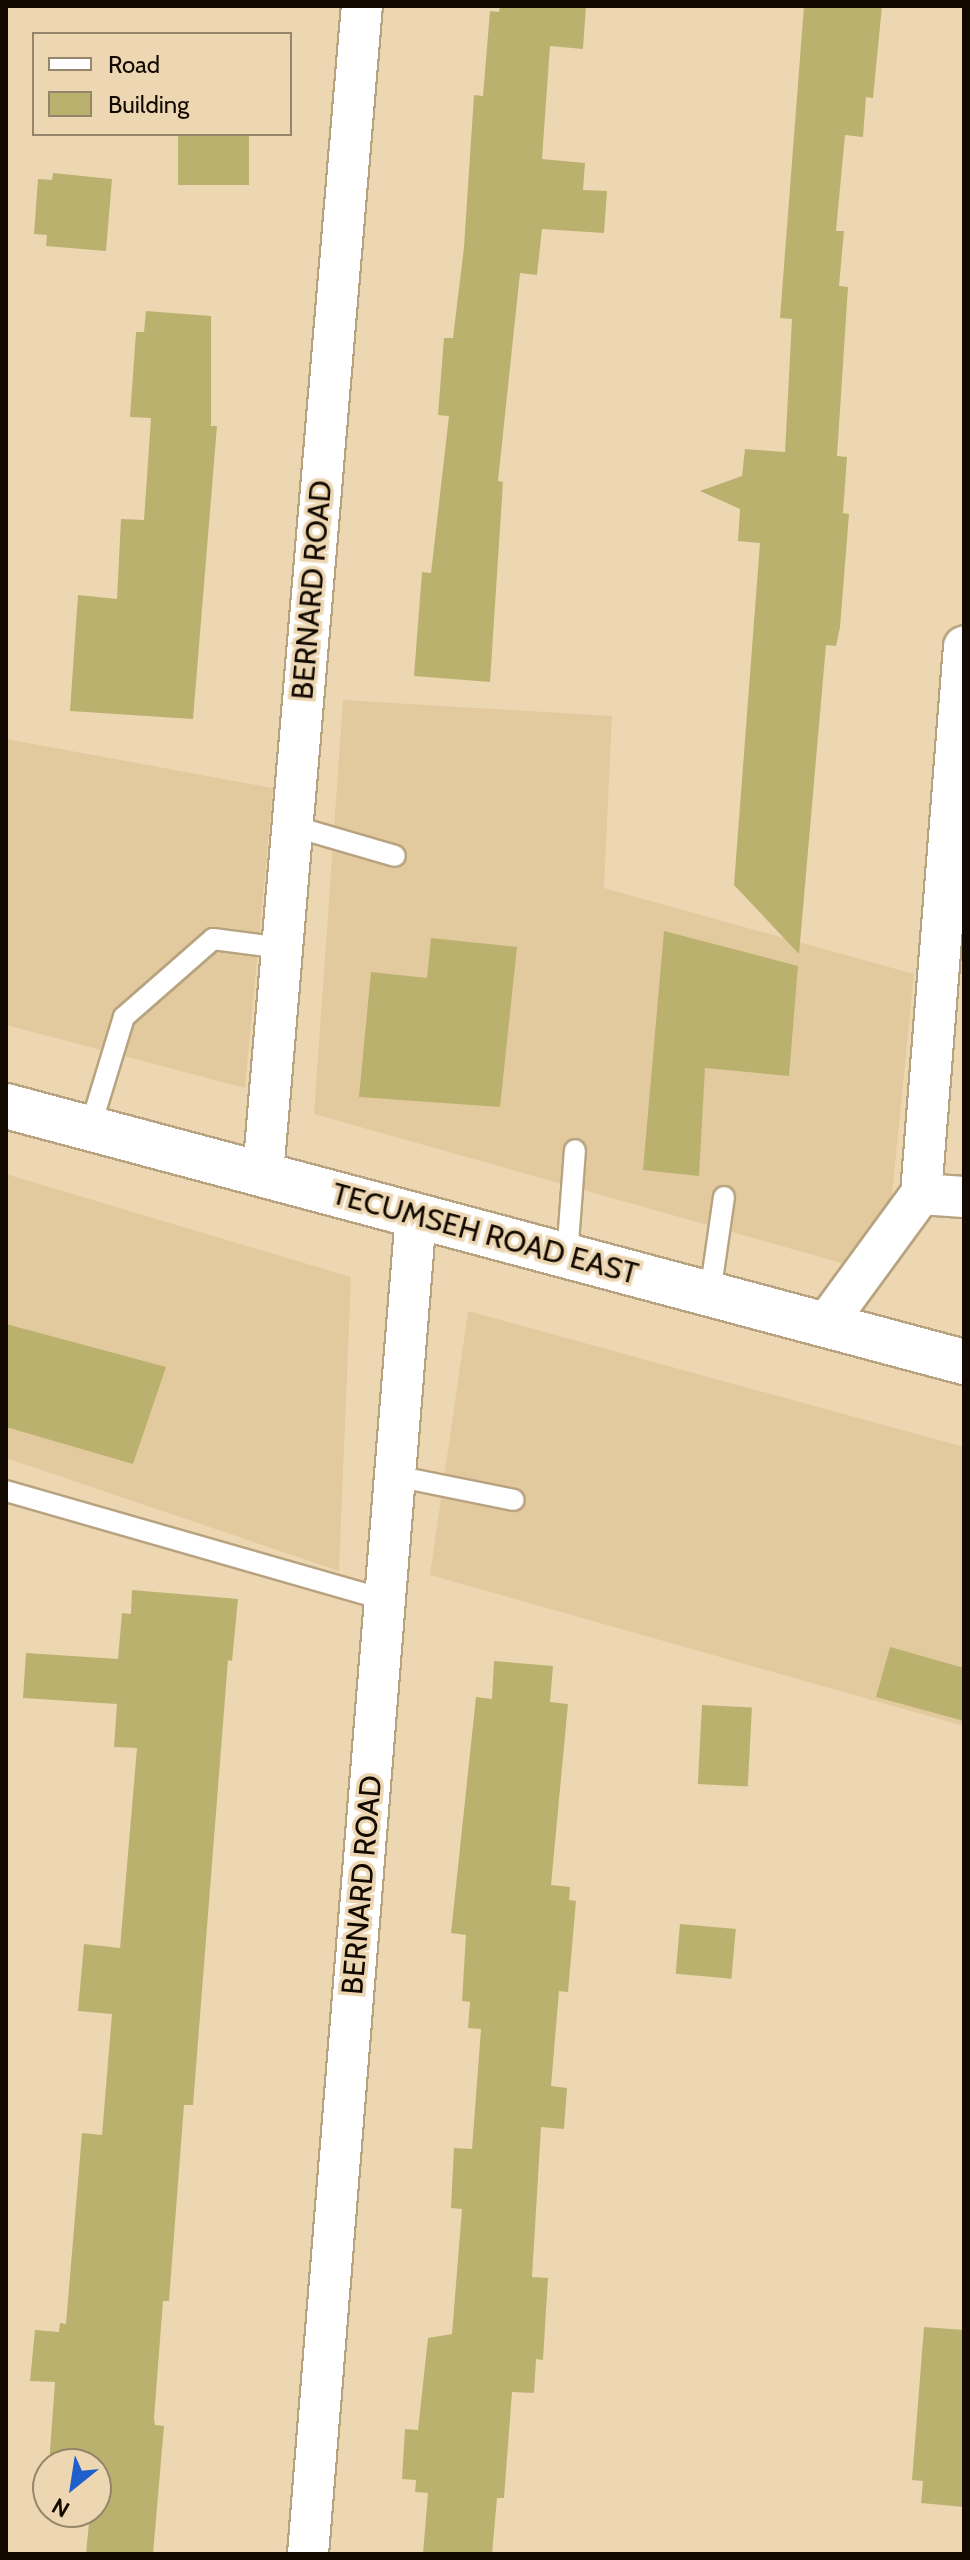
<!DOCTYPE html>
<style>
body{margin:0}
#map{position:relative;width:970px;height:2560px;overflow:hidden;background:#edd7b2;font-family:Cabin,sans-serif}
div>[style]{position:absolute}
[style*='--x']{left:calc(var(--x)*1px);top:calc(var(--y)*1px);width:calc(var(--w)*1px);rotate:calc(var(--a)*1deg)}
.built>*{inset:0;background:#e3ca9e}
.building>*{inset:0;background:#bbb16f;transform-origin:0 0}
.roads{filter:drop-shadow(2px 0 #b8a380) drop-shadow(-2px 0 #b8a380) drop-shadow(0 2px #b8a380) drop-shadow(0 -2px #b8a380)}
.lane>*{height:20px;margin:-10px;padding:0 10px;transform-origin:10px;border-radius:10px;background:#fff}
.street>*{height:40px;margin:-20px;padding:0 20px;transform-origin:20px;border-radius:20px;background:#fff}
.secondary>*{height:44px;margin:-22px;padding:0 22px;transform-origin:22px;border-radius:22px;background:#fff}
span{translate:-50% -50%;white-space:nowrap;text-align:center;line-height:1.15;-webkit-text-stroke:7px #edd7b2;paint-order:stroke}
.street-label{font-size:30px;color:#120a01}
.frame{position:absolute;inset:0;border:8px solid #120a01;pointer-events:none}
.legend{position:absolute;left:32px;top:32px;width:260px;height:104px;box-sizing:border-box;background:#edd7b2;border:2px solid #95856b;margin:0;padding:10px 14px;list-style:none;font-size:24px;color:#120a01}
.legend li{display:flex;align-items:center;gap:16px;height:40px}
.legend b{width:40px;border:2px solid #95856b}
.north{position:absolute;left:32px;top:2448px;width:80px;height:80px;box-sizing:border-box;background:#edd7b2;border:2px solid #95856b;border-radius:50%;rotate:210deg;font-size:22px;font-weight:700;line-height:32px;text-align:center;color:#120a01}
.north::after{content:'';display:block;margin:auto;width:28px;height:36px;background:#1f5fcb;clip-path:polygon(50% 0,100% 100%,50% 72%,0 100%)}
</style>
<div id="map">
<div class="built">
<i style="clip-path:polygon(343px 700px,612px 716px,604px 888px,914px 974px,884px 1275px,314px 1114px)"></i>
<i style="clip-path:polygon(6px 739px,273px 788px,245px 1088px,6px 1025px)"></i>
<i style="clip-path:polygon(6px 1174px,351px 1277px,339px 1571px,6px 1458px)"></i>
<i style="clip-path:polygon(468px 1311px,964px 1447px,964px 1726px,430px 1575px)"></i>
</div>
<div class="building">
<i style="clip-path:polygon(500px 6px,586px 6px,583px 49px,550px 46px,542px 159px,585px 163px,583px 190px,607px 191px,604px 233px,542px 229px,537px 275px,520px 273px,498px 481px,503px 482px,490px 682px,414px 676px,422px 572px,431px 573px,449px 416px,438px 415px,444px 338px,453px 338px,464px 247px,474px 95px,483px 96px,490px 11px,499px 12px)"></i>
<i style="clip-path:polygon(804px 6px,882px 6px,873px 98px,866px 97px,863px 137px,845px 135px,836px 231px,844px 231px,839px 286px,848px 287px,837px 456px,847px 457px,843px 513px,849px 514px,840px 627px,836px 646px,826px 645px,799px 954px,734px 885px,760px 543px,738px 541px,740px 509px,700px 491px,742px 476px,745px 449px,785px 452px,792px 319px,780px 318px)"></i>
<i style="left:178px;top:134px;width:71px;height:51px"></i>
<i style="clip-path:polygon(53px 173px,112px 179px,106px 251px,46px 246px,47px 235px,34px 234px,38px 179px,52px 180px)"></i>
<i style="clip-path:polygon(146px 311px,211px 316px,211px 426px,217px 426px,193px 719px,70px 711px,78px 595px,117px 599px,121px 519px,144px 520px,151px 418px,130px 417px,136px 332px,144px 332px)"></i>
<i style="clip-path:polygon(664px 931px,798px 966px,789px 1076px,705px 1068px,699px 1176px,643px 1170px)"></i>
<i style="clip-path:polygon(431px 938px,517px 947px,500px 1107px,359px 1097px,371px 972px,427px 978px)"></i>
<i style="clip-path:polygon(6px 1324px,166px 1367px,133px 1464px,6px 1427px)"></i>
<i style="clip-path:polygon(132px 1590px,238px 1599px,232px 1661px,228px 1660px,193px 2105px,184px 2105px,169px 2301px,163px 2301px,154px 2418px,155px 2425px,164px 2426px,153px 2554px,86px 2554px,90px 2512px,96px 2512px,96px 2464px,49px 2464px,55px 2382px,30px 2381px,35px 2330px,59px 2332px,60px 2323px,66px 2324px,82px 2133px,102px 2135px,112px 2014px,78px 2011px,84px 1944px,120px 1948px,137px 1748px,114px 1747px,117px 1704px,23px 1698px,26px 1653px,118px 1659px,122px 1613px,131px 1614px)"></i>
<i style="clip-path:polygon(890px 1647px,964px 1668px,964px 1721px,876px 1697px)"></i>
<i style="clip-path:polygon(494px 1661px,553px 1666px,550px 1702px,568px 1704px,551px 1885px,570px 1887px,569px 1900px,576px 1901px,568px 1992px,559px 1991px,551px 2086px,567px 2088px,564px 2129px,541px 2127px,532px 2277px,548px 2278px,543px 2360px,536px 2359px,534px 2393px,512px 2392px,504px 2498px,497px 2498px,492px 2554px,423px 2554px,428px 2493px,415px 2492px,416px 2480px,402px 2479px,405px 2429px,418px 2430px,428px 2338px,452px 2334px,462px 2209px,451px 2208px,454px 2148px,472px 2149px,481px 2029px,468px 2028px,470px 2002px,462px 2001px,466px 1935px,451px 1933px,476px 1697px,492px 1699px)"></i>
<i style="left:702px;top:1705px;width:50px;height:79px;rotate:3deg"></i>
<i style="left:680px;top:1924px;width:56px;height:50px;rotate:5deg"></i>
<i style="clip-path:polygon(924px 2327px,964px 2330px,964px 2507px,921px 2503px,923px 2481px,912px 2480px)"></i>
</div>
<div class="roads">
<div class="lane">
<i style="--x:292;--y:826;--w:107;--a:16.2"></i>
<i style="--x:90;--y:1128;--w:116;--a:-73"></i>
<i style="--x:124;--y:1017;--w:118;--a:-41.2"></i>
<i style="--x:213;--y:939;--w:70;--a:7.4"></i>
<i style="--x:567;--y:1256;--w:106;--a:-85.7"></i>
<i style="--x:710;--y:1294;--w:98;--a:-81.8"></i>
<i style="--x:395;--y:1476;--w:121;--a:11.4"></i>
<i style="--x:6;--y:1491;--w:394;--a:16"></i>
</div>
<div class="street">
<i style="--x:263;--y:1174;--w:1172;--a:-85.16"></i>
<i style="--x:921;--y:1194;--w:43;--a:4"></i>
<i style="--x:825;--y:1325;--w:162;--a:-53.8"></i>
<i style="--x:921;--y:1194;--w:549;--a:-85.51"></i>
<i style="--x:308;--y:2554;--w:1342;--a:-85.39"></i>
</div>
<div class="secondary">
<i style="--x:6;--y:1106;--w:992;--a:14.96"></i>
</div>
</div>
<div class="street-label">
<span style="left:312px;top:590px;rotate:-85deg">BERNARD ROAD</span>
<span style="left:485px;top:1234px;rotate:15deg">TECUMSEH ROAD EAST</span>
<span style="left:362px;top:1885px;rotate:-85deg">BERNARD ROAD</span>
</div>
<div class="frame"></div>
<ul class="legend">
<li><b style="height:10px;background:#fff"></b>Road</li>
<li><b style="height:22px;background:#bbb16f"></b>Building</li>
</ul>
<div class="north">N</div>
</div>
